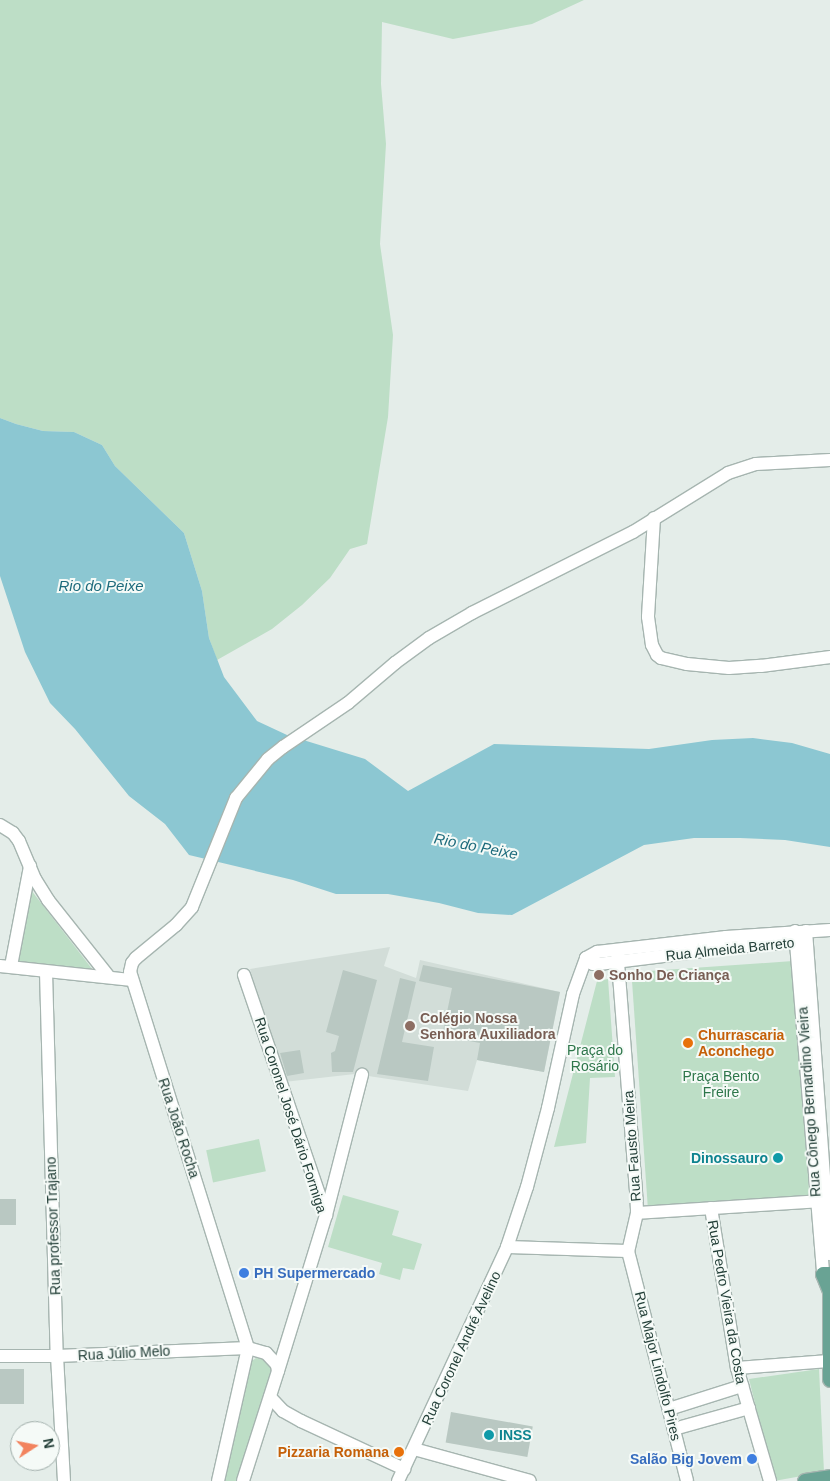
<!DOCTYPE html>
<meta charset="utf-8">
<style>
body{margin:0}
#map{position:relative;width:830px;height:1481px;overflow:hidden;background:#e4ede9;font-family:Helvetica,sans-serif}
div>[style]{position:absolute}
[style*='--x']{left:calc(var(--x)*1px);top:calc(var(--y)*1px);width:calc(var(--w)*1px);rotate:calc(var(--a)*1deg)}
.built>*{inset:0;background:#d2ddd8}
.green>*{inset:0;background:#bddec6;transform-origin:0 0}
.water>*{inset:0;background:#8cc7d2}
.building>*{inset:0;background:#b9c8c2;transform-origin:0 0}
.roads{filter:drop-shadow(1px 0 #a6b5b0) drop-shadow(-1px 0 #a6b5b0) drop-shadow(0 1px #a6b5b0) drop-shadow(0 -1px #a6b5b0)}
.minor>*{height:12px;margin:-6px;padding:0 6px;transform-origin:6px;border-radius:6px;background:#fff}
.major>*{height:15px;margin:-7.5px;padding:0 7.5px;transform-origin:7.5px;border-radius:7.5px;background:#69a394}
.dots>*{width:14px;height:14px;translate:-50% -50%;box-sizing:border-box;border:2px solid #f5faf7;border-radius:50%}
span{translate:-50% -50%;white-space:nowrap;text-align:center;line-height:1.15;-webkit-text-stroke:4px #f5faf7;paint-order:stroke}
.street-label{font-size:14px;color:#233f38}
.education-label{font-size:14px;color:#785e54;font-weight:700}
.left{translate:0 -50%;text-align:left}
.food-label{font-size:14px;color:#c56008;font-weight:700}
.right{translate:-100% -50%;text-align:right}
.park-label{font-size:14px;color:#2d764a}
.culture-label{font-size:14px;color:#0d838f;font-weight:700}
.shop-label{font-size:14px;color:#366cbe;font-weight:700}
.water-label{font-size:15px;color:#1d6b7c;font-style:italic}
.north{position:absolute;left:10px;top:1421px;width:50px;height:50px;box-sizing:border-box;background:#f5faf7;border:1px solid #a1afab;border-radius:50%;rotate:79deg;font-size:14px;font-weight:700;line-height:20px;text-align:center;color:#233f38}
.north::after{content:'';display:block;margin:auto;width:18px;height:22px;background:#f2835e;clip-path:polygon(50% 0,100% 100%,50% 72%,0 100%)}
</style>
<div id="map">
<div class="built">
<i style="clip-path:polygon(390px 947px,384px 966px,416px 978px,420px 960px,560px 992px,544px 1072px,477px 1060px,468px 1091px,355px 1074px,284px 1082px,250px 969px)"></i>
</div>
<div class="green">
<i style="clip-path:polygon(0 0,584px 0,532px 24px,453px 39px,382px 22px,381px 84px,386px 144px,380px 244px,393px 335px,388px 417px,367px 544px,350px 549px,330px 578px,302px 605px,272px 629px,217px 660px,209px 638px,202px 591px,184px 533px,115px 466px,102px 445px,74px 432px,43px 431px,16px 424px,0 418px)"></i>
<i style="clip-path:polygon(31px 890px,96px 974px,17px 968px)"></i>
<i style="left:793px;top:961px;width:235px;height:162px;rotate:86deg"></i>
<i style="clip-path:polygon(608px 979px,615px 1077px,590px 1078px,586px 1143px,554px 1147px,597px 981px)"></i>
<i style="left:259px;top:1139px;width:33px;height:54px;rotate:78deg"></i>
<i style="clip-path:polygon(343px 1195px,399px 1211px,392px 1235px,422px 1244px,414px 1270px,403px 1268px,400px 1280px,379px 1274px,382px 1263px,328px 1247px)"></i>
<i style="clip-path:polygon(256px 1358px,266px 1359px,272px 1370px,240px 1481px,225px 1481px,249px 1363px)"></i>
<i style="clip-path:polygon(819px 1369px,824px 1472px,774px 1481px,749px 1379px)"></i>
</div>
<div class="water">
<i style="clip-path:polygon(0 418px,16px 424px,43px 431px,74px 432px,102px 445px,115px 466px,184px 533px,202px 591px,209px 638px,224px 677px,257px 721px,287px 735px,365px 759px,408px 791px,494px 744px,649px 749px,712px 740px,753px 738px,792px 743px,830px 754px,830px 847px,785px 840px,740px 838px,694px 838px,644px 845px,512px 915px,478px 913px,439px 903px,388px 894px,336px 894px,293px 880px,189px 855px,165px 824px,129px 796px,75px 729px,50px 703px,25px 652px,0 576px)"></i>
</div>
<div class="building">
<i style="clip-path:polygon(423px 965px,560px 992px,544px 1072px,477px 1060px,480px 1043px,442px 1036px,452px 988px,419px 981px)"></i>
<i style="clip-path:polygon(343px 970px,377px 980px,353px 1072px,332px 1072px,331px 1053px,335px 1051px,339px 1036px,326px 1032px)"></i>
<i style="clip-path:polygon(400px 978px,416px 982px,402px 1042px,434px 1047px,428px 1081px,377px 1074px)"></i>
<i style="clip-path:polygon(300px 1050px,304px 1073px,287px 1076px,280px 1053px)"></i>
<i style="left:16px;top:1199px;width:26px;height:16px;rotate:90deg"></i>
<i style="left:0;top:1369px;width:24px;height:35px"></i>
<i style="left:451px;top:1412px;width:83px;height:31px;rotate:10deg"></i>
</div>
<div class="roads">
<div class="minor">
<i style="--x:654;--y:518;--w:99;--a:93.5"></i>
<i style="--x:648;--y:617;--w:28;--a:82"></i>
<i style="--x:652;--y:645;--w:11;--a:63"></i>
<i style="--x:657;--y:655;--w:5;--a:37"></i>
<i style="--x:661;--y:658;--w:27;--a:13"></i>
<i style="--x:687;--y:664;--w:42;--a:5.4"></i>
<i style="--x:729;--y:668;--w:32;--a:-4"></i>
<i style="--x:761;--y:666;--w:70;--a:-7.4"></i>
<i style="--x:0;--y:825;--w:15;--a:32"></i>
<i style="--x:13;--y:833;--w:10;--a:53"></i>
<i style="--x:19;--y:841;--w:41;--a:67.2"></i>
<i style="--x:35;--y:879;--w:25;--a:58"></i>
<i style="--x:48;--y:900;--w:98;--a:51.6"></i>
<i style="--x:795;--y:931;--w:344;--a:85.3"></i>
<i style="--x:806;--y:931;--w:324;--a:85.8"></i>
<i style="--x:617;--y:950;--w:242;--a:85.5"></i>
<i style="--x:636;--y:1191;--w:22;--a:87"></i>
<i style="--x:637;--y:1213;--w:39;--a:103"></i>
<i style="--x:628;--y:1251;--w:237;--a:75.6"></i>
<i style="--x:586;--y:958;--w:9;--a:41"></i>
<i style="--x:593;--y:964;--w:6;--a:0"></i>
<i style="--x:599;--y:964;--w:138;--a:-7.1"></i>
<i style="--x:736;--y:947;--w:68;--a:-5"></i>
<i style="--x:0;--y:966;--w:133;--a:6.1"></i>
<i style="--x:11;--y:966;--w:102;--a:-79.2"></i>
<i style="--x:46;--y:972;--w:384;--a:88.4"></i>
<i style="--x:57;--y:1356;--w:125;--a:86.8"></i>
<i style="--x:244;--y:975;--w:254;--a:71.1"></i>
<i style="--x:326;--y:1215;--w:163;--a:107.1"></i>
<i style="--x:711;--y:1208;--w:162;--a:80.8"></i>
<i style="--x:737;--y:1368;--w:118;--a:73.7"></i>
<i style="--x:637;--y:1213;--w:187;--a:-3.7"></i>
<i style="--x:326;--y:1215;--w:145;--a:-75.6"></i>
<i style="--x:507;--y:1247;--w:121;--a:1.9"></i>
<i style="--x:248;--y:1348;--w:394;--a:-107.4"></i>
<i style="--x:130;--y:972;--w:9;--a:-77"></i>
<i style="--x:132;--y:963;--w:6;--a:-51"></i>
<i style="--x:136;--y:958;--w:52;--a:-39.5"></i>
<i style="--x:176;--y:925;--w:24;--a:-48"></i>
<i style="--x:192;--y:907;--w:118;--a:-68"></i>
<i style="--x:236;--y:798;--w:50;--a:-50.6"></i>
<i style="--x:268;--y:759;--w:19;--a:-39"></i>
<i style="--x:283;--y:747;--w:78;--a:-34.1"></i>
<i style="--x:348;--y:703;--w:62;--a:-40.4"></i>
<i style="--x:395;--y:663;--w:42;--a:-36.3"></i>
<i style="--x:429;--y:638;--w:50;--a:-30.2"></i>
<i style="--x:472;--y:613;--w:180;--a:-26.7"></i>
<i style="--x:633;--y:532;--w:112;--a:-31.8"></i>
<i style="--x:728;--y:473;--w:29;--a:-18"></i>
<i style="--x:756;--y:464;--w:74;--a:-3.1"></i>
<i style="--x:0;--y:1356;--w:57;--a:0"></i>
<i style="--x:57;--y:1356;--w:191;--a:-2.4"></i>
<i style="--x:248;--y:1348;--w:19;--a:16"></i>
<i style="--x:266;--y:1353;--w:16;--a:47"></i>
<i style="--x:277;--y:1365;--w:6;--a:81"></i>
<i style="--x:278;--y:1371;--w:115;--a:107.7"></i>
<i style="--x:737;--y:1368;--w:92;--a:-4.4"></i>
<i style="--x:270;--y:1397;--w:19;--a:47"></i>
<i style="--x:283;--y:1411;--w:21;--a:29"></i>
<i style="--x:301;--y:1421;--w:114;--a:25"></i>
<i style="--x:669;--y:1409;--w:77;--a:-17.5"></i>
<i style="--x:674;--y:1429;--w:78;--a:-15.6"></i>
<i style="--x:414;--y:1449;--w:120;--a:15.4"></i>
<i style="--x:218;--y:1481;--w:136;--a:-77.3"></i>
<i style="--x:398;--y:1481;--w:258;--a:-65"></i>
<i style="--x:507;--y:1247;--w:63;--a:-71.6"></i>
<i style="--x:527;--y:1187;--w:82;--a:-75.1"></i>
<i style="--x:548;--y:1108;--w:117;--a:-77.6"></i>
<i style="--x:573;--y:994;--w:38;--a:-70"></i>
<i style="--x:586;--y:958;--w:13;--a:-29"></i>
<i style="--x:597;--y:952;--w:130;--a:-6.6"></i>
<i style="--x:726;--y:937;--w:104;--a:-3.9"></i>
</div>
<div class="major">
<i style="--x:830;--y:1288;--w:91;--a:90"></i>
<i style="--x:830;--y:1291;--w:18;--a:-112"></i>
<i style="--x:823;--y:1274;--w:7;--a:0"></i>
<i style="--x:805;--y:1481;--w:25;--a:-9"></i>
</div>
</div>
<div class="dots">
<i style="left:599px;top:975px;background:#8d6e63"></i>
<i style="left:410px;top:1026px;background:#8d6e63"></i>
<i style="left:688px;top:1043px;background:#e8710a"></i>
<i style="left:778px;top:1158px;background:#0f9aa8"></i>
<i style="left:244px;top:1273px;background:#3f7fe0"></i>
<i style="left:489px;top:1435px;background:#0f9aa8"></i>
<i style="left:399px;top:1452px;background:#e8710a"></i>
<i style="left:752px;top:1459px;background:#3f7fe0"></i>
</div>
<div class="street-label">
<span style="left:730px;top:949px;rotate:-6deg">Rua Almeida Barreto</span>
<span style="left:809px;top:1102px;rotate:-94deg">Rua Cônego Bernardino Vieira</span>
<span style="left:291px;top:1115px;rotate:72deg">Rua Coronel José Dário Formiga</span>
<span style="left:179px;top:1128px;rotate:72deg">Rua João Rocha</span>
<span style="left:632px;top:1146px;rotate:-94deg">Rua Fausto Meira</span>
<span style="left:53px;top:1226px;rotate:-92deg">Rua professor Trajano</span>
<span style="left:727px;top:1302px;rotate:80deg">Rua Pedro Vieira da Costa</span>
<span style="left:461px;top:1348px;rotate:-65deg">Rua Coronel André Avelino</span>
<span style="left:124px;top:1353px;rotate:-3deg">Rua Júlio Melo</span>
<span style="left:658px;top:1366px;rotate:76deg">Rua Major Lindolfo Pires</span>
</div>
<div class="education-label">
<span class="left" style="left:609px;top:975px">Sonho De Criança</span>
<span class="left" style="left:420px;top:1026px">Colégio Nossa<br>Senhora Auxiliadora</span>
</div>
<div class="food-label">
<span class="left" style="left:698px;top:1043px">Churrascaria<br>Aconchego</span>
<span class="right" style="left:389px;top:1452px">Pizzaria Romana</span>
</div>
<div class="park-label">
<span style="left:595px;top:1058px">Praça do<br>Rosário</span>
<span style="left:721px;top:1084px">Praça Bento<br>Freire</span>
</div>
<div class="culture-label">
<span class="right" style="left:768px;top:1158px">Dinossauro</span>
<span class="left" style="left:499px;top:1435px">INSS</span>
</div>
<div class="shop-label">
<span class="left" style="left:254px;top:1273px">PH Supermercado</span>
<span class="right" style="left:742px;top:1459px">Salão Big Jovem</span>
</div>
<div class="water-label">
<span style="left:101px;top:586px">Rio do Peixe</span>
<span style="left:476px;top:846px;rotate:11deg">Rio do Peixe</span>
</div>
<div class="north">N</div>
</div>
